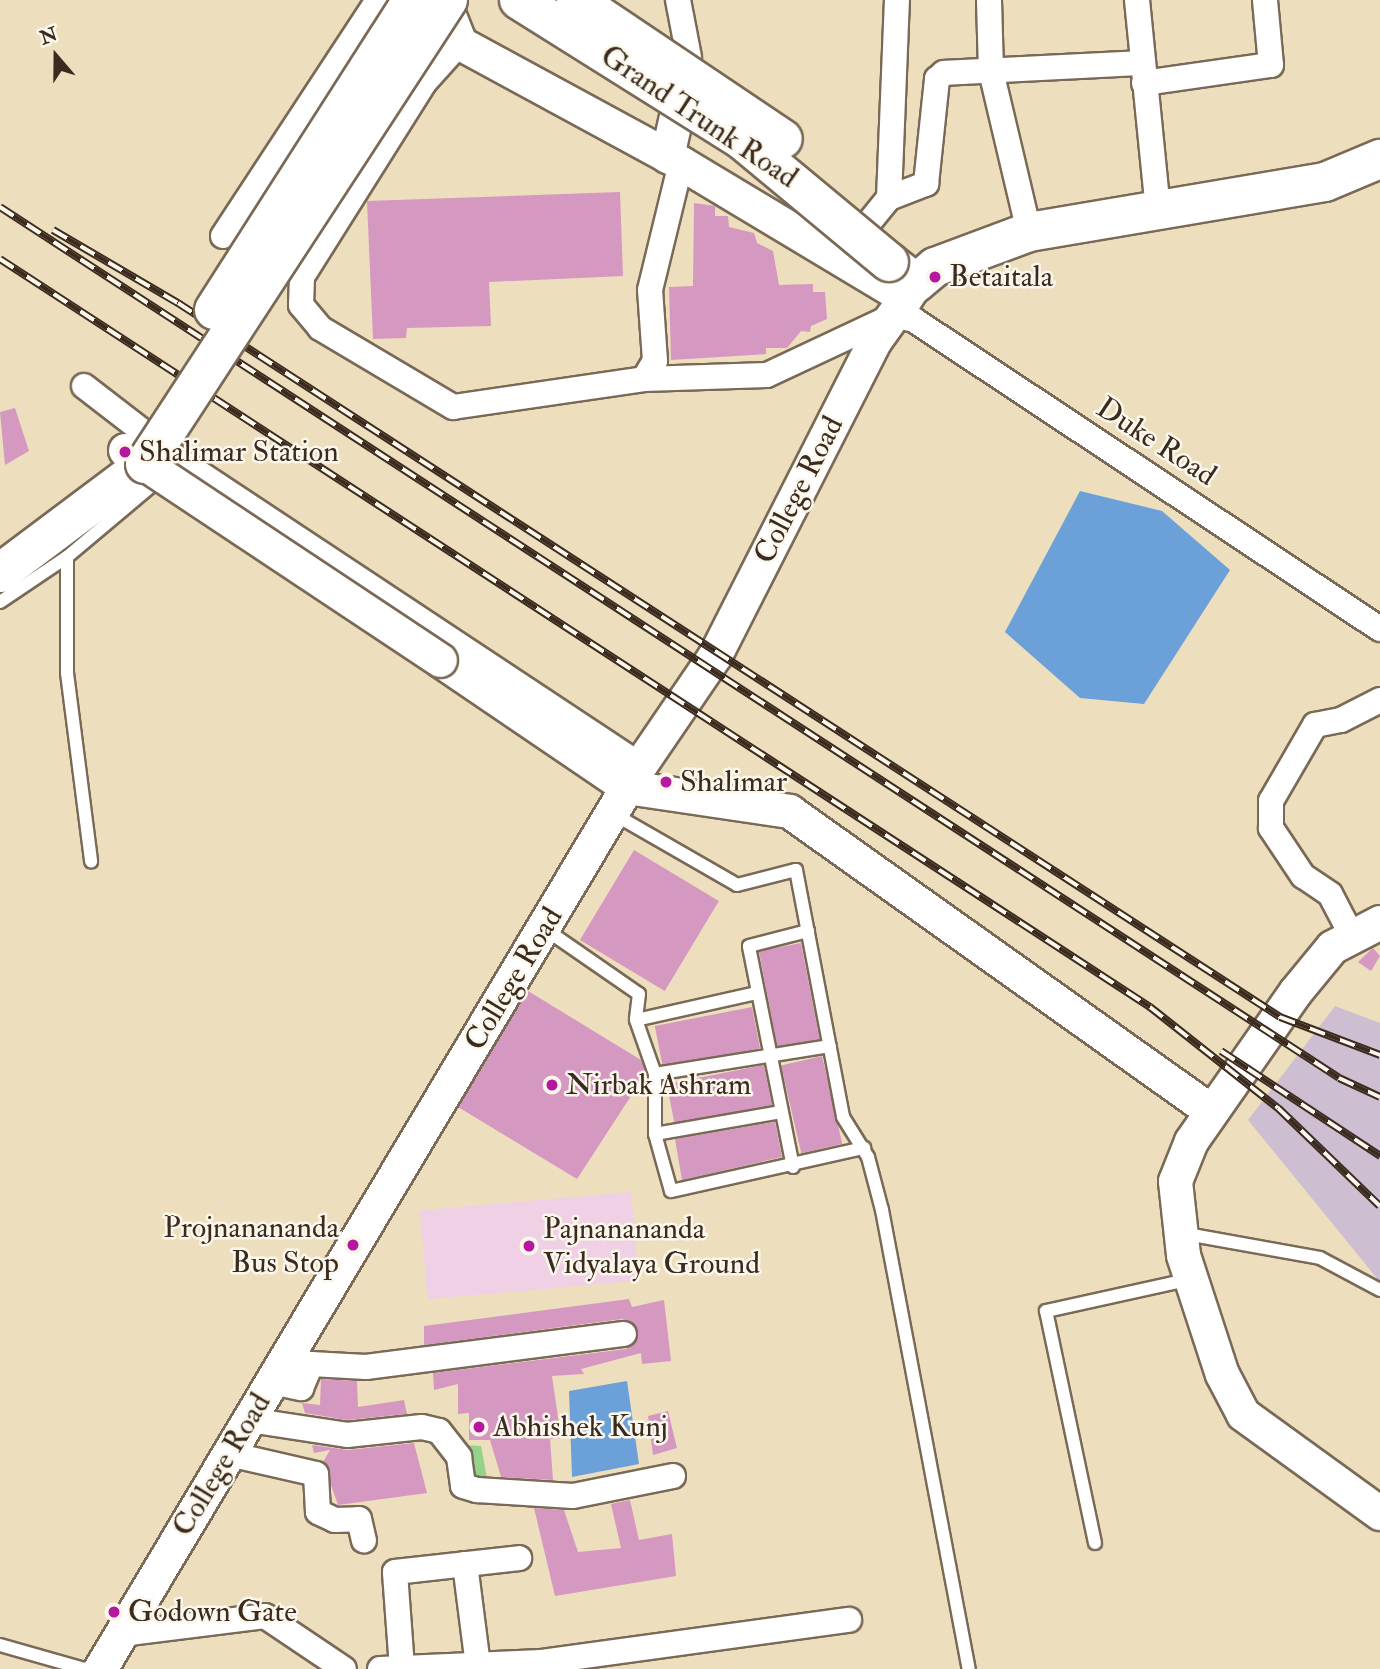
<!DOCTYPE html>
<style>
body{margin:0}
#map{position:relative;width:1380px;height:1669px;overflow:hidden;background:#eddfbd;font-family:"IM FELL Double Pica",serif}
div>[style]{position:absolute}
[style*='--x']{left:calc(var(--x)*1px);top:calc(var(--y)*1px);width:calc(var(--w)*1px);rotate:calc(var(--a)*1deg)}
.built>*{inset:0;background:#f0d0e4;transform-origin:0 0}
.industrial>*{inset:0;background:#cebed1}
.green>*{inset:0;background:#94d389}
.water>*{inset:0;background:#6ba0d8}
.building>*{inset:0;background:#d598c1;transform-origin:0 0}
.roads{filter:drop-shadow(2px 0 #796956) drop-shadow(-2px 0 #796956) drop-shadow(0 2px #796956) drop-shadow(0 -2px #796956)}
.lane>*{height:12px;margin:-6px;padding:0 6px;transform-origin:6px;border-radius:6px;background:#fff}
.street>*{height:24px;margin:-12px;padding:0 12px;transform-origin:12px;border-radius:12px;background:#fff}
.secondary>*{height:33px;margin:-16.5px;padding:0 16.5px;transform-origin:16.5px;border-radius:16.5px;background:#fff}
.primary>*{height:38px;margin:-19px;padding:0 19px;transform-origin:19px;border-radius:19px;background:#fff}
.rail>*{height:8px;margin-top:-4px;transform-origin:0;background:repeating-linear-gradient(90deg,#fbf7ec 0 16px,#3b2a1e 0 32px);box-sizing:border-box;border-block:2px solid #3b2a1e}
.bridges{filter:drop-shadow(2px 0 #796956) drop-shadow(-2px 0 #796956) drop-shadow(0 2px #796956) drop-shadow(0 -2px #796956)}
.secondary-bridge>*{height:33px;margin:-16.5px;padding:0 16.5px;transform-origin:16.5px;border-radius:16.5px;background:#fff}
.primary-bridge>*{height:38px;margin:-19px;padding:0 19px;transform-origin:19px;border-radius:19px;background:#fff}
.dots>*{width:19px;height:19px;translate:-50% -50%;box-sizing:border-box;border:4px solid #fbf7ec;border-radius:50%}
span{translate:-50% -50%;white-space:nowrap;text-align:center;line-height:1.15;-webkit-text-stroke:5px #fbf7ec;paint-order:stroke}
.street-label{font-size:30px;color:#3b2a1e}
.poi-label{font-size:30px;color:#3b2a1e}
.left{translate:0 -50%;text-align:left}
.right{translate:-100% -50%;text-align:right}
.north{position:absolute;left:21px;top:21px;width:70px;height:70px;-webkit-text-stroke:5px #fbf7ec;paint-order:stroke;rotate:340deg;font-size:19px;font-weight:700;line-height:28px;text-align:center;color:#3b2a1e}
.north::after{content:'';display:block;margin:auto;width:24px;height:32px;background:#3b2a1e;clip-path:polygon(50% 0,100% 100%,50% 72%,0 100%)}
</style>
<div id="map">
<div class="built">
<i style="left:631px;top:1192px;width:89px;height:212px;rotate:85deg"></i>
</div>
<div class="industrial">
<i style="clip-path:polygon(1335px 1006px,1380px 1023px,1380px 1282px,1248px 1120px)"></i>
</div>
<div class="green">
<i style="clip-path:polygon(463px 1445px,481px 1446px,487px 1478px,470px 1479px)"></i>
</div>
<div class="water">
<i style="clip-path:polygon(1080px 491px,1162px 511px,1230px 570px,1144px 704px,1080px 698px,1005px 632px)"></i>
<i style="clip-path:polygon(627px 1381px,639px 1464px,572px 1477px,569px 1391px)"></i>
</div>
<div class="building">
<i style="clip-path:polygon(620px 192px,623px 276px,489px 282px,491px 326px,407px 328px,406px 338px,373px 339px,367px 201px)"></i>
<i style="clip-path:polygon(694px 203px,715px 206px,715px 216px,728px 216px,729px 227px,754px 233px,757px 243px,773px 251px,779px 285px,813px 284px,813px 292px,825px 292px,827px 319px,811px 326px,810px 332px,801px 331px,787px 348px,766px 348px,766px 354px,671px 360px,669px 287px,693px 286px)"></i>
<i style="clip-path:polygon(15px 408px,29px 451px,5px 465px,0 412px)"></i>
<i style="left:634px;top:850px;width:99px;height:105px;rotate:31deg"></i>
<i style="left:801px;top:943px;width:98px;height:43px;rotate:79deg"></i>
<i style="clip-path:polygon(1373px 948px,1380px 956px,1371px 971px,1358px 962px)"></i>
<i style="clip-path:polygon(528px 991px,641px 1060px,646px 1073px,577px 1179px,458px 1107px)"></i>
<i style="left:752px;top:1007px;width:42px;height:99px;rotate:79deg"></i>
<i style="left:822px;top:1056px;width:90px;height:42px;rotate:77deg"></i>
<i style="left:764px;top:1065px;width:41px;height:99px;rotate:79deg"></i>
<i style="clip-path:polygon(775px 1122px,782px 1157px,682px 1180px,675px 1139px)"></i>
<i style="clip-path:polygon(629px 1299px,632px 1307px,664px 1300px,671px 1361px,642px 1364px,641px 1353px,581px 1369px,584px 1374px,552px 1376px,561px 1438px,550px 1439px,553px 1480px,501px 1477px,490px 1440px,469px 1440px,469px 1413px,458px 1414px,458px 1384px,434px 1390px,433px 1373px,626px 1349px,637px 1340px,636px 1326px,622px 1319px,424px 1345px,424px 1326px)"></i>
<i style="clip-path:polygon(321px 1379px,357px 1381px,358px 1407px,404px 1400px,407px 1414px,347px 1420px,305px 1413px,302px 1403px,320px 1405px)"></i>
<i style="clip-path:polygon(668px 1411px,677px 1448px,653px 1455px,648px 1416px)"></i>
<i style="clip-path:polygon(414px 1443px,427px 1493px,338px 1505px,323px 1462px,330px 1450px,314px 1453px,312px 1445px,348px 1450px)"></i>
<i style="clip-path:polygon(630px 1500px,639px 1540px,672px 1534px,676px 1576px,555px 1596px,534px 1508px,564px 1510px,578px 1552px,621px 1548px,611px 1504px)"></i>
</div>
<div class="roads">
<div class="lane">
<i style="--x:67;--y:557;--w:116;--a:90"></i>
<i style="--x:67;--y:673;--w:190;--a:82.7"></i>
<i style="--x:0;--y:602;--w:81;--a:-33.9"></i>
<i style="--x:67;--y:557;--w:124;--a:-40.1"></i>
<i style="--x:612;--y:813;--w:144;--a:29.9"></i>
<i style="--x:737;--y:885;--w:61;--a:-14.3"></i>
<i style="--x:796;--y:870;--w:251;--a:79.2"></i>
<i style="--x:843;--y:1117;--w:47;--a:58"></i>
<i style="--x:868;--y:1157;--w:55;--a:75.2"></i>
<i style="--x:882;--y:1210;--w:467;--a:79.3"></i>
<i style="--x:545;--y:929;--w:114;--a:34.7"></i>
<i style="--x:639;--y:994;--w:26;--a:97"></i>
<i style="--x:636;--y:1020;--w:57;--a:70.6"></i>
<i style="--x:655;--y:1074;--w:60;--a:90"></i>
<i style="--x:655;--y:1134;--w:59;--a:74.3"></i>
<i style="--x:671;--y:1191;--w:198;--a:-12.6"></i>
<i style="--x:636;--y:1020;--w:124;--a:-12.6"></i>
<i style="--x:655;--y:1074;--w:177;--a:-9.1"></i>
<i style="--x:655;--y:1134;--w:128;--a:-9.9"></i>
<i style="--x:793;--y:1167;--w:225;--a:-101.3"></i>
<i style="--x:749;--y:946;--w:61;--a:-14.3"></i>
<i style="--x:1181;--y:1233;--w:141;--a:10.2"></i>
<i style="--x:1320;--y:1258;--w:68;--a:28.1"></i>
<i style="--x:1095;--y:1543;--w:237;--a:-101.9"></i>
<i style="--x:1046;--y:1311;--w:148;--a:-12.4"></i>
<i style="--x:0;--y:1645;--w:87;--a:15.9"></i>
</div>
<div class="street">
<i style="--x:678;--y:0;--w:58;--a:79.1"></i>
<i style="--x:989;--y:0;--w:71;--a:88.4"></i>
<i style="--x:991;--y:71;--w:165;--a:76.7"></i>
<i style="--x:1137;--y:0;--w:211;--a:84.3"></i>
<i style="--x:460;--y:43;--w:54;--a:132"></i>
<i style="--x:424;--y:83;--w:229;--a:122.2"></i>
<i style="--x:302;--y:277;--w:28;--a:92"></i>
<i style="--x:301;--y:305;--w:30;--a:50"></i>
<i style="--x:320;--y:328;--w:155;--a:30.7"></i>
<i style="--x:453;--y:407;--w:193;--a:-8.3"></i>
<i style="--x:644;--y:379;--w:21;--a:-59"></i>
<i style="--x:655;--y:361;--w:71;--a:-94"></i>
<i style="--x:650;--y:290;--w:131;--a:-76.3"></i>
<i style="--x:1144;--y:83;--w:128;--a:-8.1"></i>
<i style="--x:1271;--y:65;--w:65;--a:-95.3"></i>
<i style="--x:889;--y:198;--w:40;--a:-21"></i>
<i style="--x:926;--y:184;--w:106;--a:-84"></i>
<i style="--x:937;--y:79;--w:9;--a:-41"></i>
<i style="--x:944;--y:73;--w:198;--a:-2.9"></i>
<i style="--x:223;--y:236;--w:282;--a:-56.7"></i>
<i style="--x:849;--y:247;--w:63;--a:-50.8"></i>
<i style="--x:889;--y:198;--w:198;--a:-87.7"></i>
<i style="--x:644;--y:379;--w:123;--a:-1.9"></i>
<i style="--x:767;--y:375;--w:141;--a:-25.1"></i>
<i style="--x:895;--y:315;--w:20;--a:15"></i>
<i style="--x:914;--y:320;--w:559;--a:33.55"></i>
<i style="--x:84;--y:386;--w:123;--a:37.7"></i>
<i style="--x:181;--y:461;--w:551;--a:33.52"></i>
<i style="--x:1352;--y:936;--w:47;--a:-117.6"></i>
<i style="--x:1330;--y:894;--w:32;--a:-146"></i>
<i style="--x:1303;--y:876;--w:58;--a:-123.7"></i>
<i style="--x:1271;--y:828;--w:27;--a:-90"></i>
<i style="--x:1271;--y:801;--w:88;--a:-59.9"></i>
<i style="--x:1315;--y:725;--w:26;--a:-11"></i>
<i style="--x:1341;--y:720;--w:44;--a:-27.1"></i>
<i style="--x:272;--y:1382;--w:30;--a:12"></i>
<i style="--x:301;--y:1388;--w:26;--a:-67"></i>
<i style="--x:311;--y:1364;--w:55;--a:3.1"></i>
<i style="--x:366;--y:1367;--w:260;--a:-7.3"></i>
<i style="--x:249;--y:1420;--w:99;--a:8.7"></i>
<i style="--x:347;--y:1435;--w:75;--a:-6.1"></i>
<i style="--x:422;--y:1427;--w:17;--a:13"></i>
<i style="--x:439;--y:1431;--w:33;--a:52"></i>
<i style="--x:459;--y:1457;--w:29;--a:82"></i>
<i style="--x:463;--y:1486;--w:15;--a:16"></i>
<i style="--x:477;--y:1490;--w:96;--a:3.6"></i>
<i style="--x:573;--y:1496;--w:102;--a:-11.3"></i>
<i style="--x:229;--y:1454;--w:89;--a:12.9"></i>
<i style="--x:316;--y:1474;--w:38;--a:87"></i>
<i style="--x:318;--y:1512;--w:19;--a:25"></i>
<i style="--x:335;--y:1520;--w:24;--a:-2"></i>
<i style="--x:359;--y:1519;--w:22;--a:77"></i>
<i style="--x:465;--y:1564;--w:102;--a:82.7"></i>
<i style="--x:121;--y:1634;--w:145;--a:-7.1"></i>
<i style="--x:265;--y:1616;--w:95;--a:33.9"></i>
<i style="--x:402;--y:1668;--w:96;--a:-94.2"></i>
<i style="--x:395;--y:1572;--w:125;--a:-6.4"></i>
<i style="--x:380;--y:1669;--w:161;--a:-2.5"></i>
<i style="--x:541;--y:1662;--w:311;--a:-7.8"></i>
</div>
<div class="secondary">
<i style="--x:443;--y:0;--w:46;--a:68.4"></i>
<i style="--x:460;--y:43;--w:251;--a:28.5"></i>
<i style="--x:681;--y:163;--w:262;--a:31"></i>
<i style="--x:667;--y:156;--w:82;--a:-77.3"></i>
<i style="--x:125;--y:450;--w:24;--a:35"></i>
<i style="--x:440;--y:660;--w:226;--a:34.2"></i>
<i style="--x:627;--y:787;--w:164;--a:8.4"></i>
<i style="--x:789;--y:811;--w:518;--a:35.41"></i>
<i style="--x:1380;--y:922;--w:54;--a:152.5"></i>
<i style="--x:1332;--y:947;--w:58;--a:129.4"></i>
<i style="--x:1295;--y:992;--w:182;--a:124.9"></i>
<i style="--x:1191;--y:1141;--w:43;--a:111.8"></i>
<i style="--x:1175;--y:1181;--w:74;--a:83.8"></i>
<i style="--x:1183;--y:1255;--w:125;--a:71.9"></i>
<i style="--x:1222;--y:1374;--w:45;--a:62.3"></i>
<i style="--x:1243;--y:1414;--w:169;--a:35.9"></i>
<i style="--x:100;--y:1669;--w:1053;--a:-59.15"></i>
<i style="--x:640;--y:765;--w:133;--a:-55.7"></i>
<i style="--x:715;--y:655;--w:353;--a:-63.1"></i>
<i style="--x:875;--y:340;--w:70;--a:-54.3"></i>
</div>
<div class="primary">
<i style="--x:889;--y:262;--w:34;--a:38"></i>
<i style="--x:916;--y:283;--w:25;--a:-40"></i>
<i style="--x:935;--y:267;--w:100;--a:-20.4"></i>
<i style="--x:1029;--y:232;--w:300;--a:-9.6"></i>
<i style="--x:1325;--y:182;--w:60;--a:-22.7"></i>
<i style="--x:0;--y:573;--w:181;--a:-36.9"></i>
</div>
</div>
<div class="rail">
<i style="--x:0;--y:207;--w:1597;--a:33.04"></i>
<i style="--x:1339;--y:1078;--w:45;--a:24.9"></i>
<i style="--x:53;--y:230;--w:145;--a:30.3"></i>
<i style="--x:178;--y:303;--w:1313;--a:32.94"></i>
<i style="--x:1280;--y:1017;--w:107;--a:20.8"></i>
<i style="--x:0;--y:259;--w:1372;--a:33.04"></i>
<i style="--x:1150;--y:1007;--w:163;--a:38.3"></i>
<i style="--x:1278;--y:1108;--w:141;--a:43.9"></i>
<i style="--x:1221;--y:1051;--w:191;--a:33.4"></i>
</div>
<div class="bridges">
<div class="secondary-bridge">
<i style="--x:145;--y:464;--w:354;--a:33.6"></i>
</div>
<div class="primary-bridge">
<i style="--x:519;--y:0;--w:263;--a:32.1"></i>
<i style="--x:742;--y:140;--w:191;--a:39.7"></i>
<i style="--x:576;--y:0;--w:249;--a:33.9"></i>
<i style="--x:214;--y:310;--w:368;--a:-57.4"></i>
<i style="--x:145;--y:464;--w:554;--a:-56.85"></i>
</div>
</div>
<div class="dots">
<i style="left:935px;top:277px;background:#b5179e"></i>
<i style="left:125px;top:452px;background:#b5179e"></i>
<i style="left:666px;top:782px;background:#b5179e"></i>
<i style="left:552px;top:1085px;background:#b5179e"></i>
<i style="left:353px;top:1245px;background:#b5179e"></i>
<i style="left:529px;top:1246px;background:#b5179e"></i>
<i style="left:479px;top:1427px;background:#b5179e"></i>
<i style="left:114px;top:1612px;background:#b5179e"></i>
</div>
<div class="street-label">
<span style="left:699px;top:117px;rotate:34deg">Grand Trunk Road</span>
<span style="left:1156px;top:442px;rotate:33deg">Duke Road</span>
<span style="left:799px;top:490px;rotate:-63deg">College Road</span>
<span style="left:514px;top:979px;rotate:-59deg">College Road</span>
<span style="left:222px;top:1465px;rotate:-59deg">College Road</span>
</div>
<div class="poi-label">
<span class="left" style="left:949px;top:277px">Betaitala</span>
<span class="left" style="left:139px;top:452px">Shalimar Station</span>
<span class="left" style="left:680px;top:782px">Shalimar</span>
<span class="left" style="left:566px;top:1085px">Nirbak Ashram</span>
<span class="right" style="left:339px;top:1245px">Projnanananda<br>Bus Stop</span>
<span class="left" style="left:543px;top:1246px">Pajnanananda<br>Vidyalaya Ground</span>
<span class="left" style="left:493px;top:1427px">Abhishek Kunj</span>
<span class="left" style="left:128px;top:1612px">Godown Gate</span>
</div>
<div class="north">N</div>
</div>
